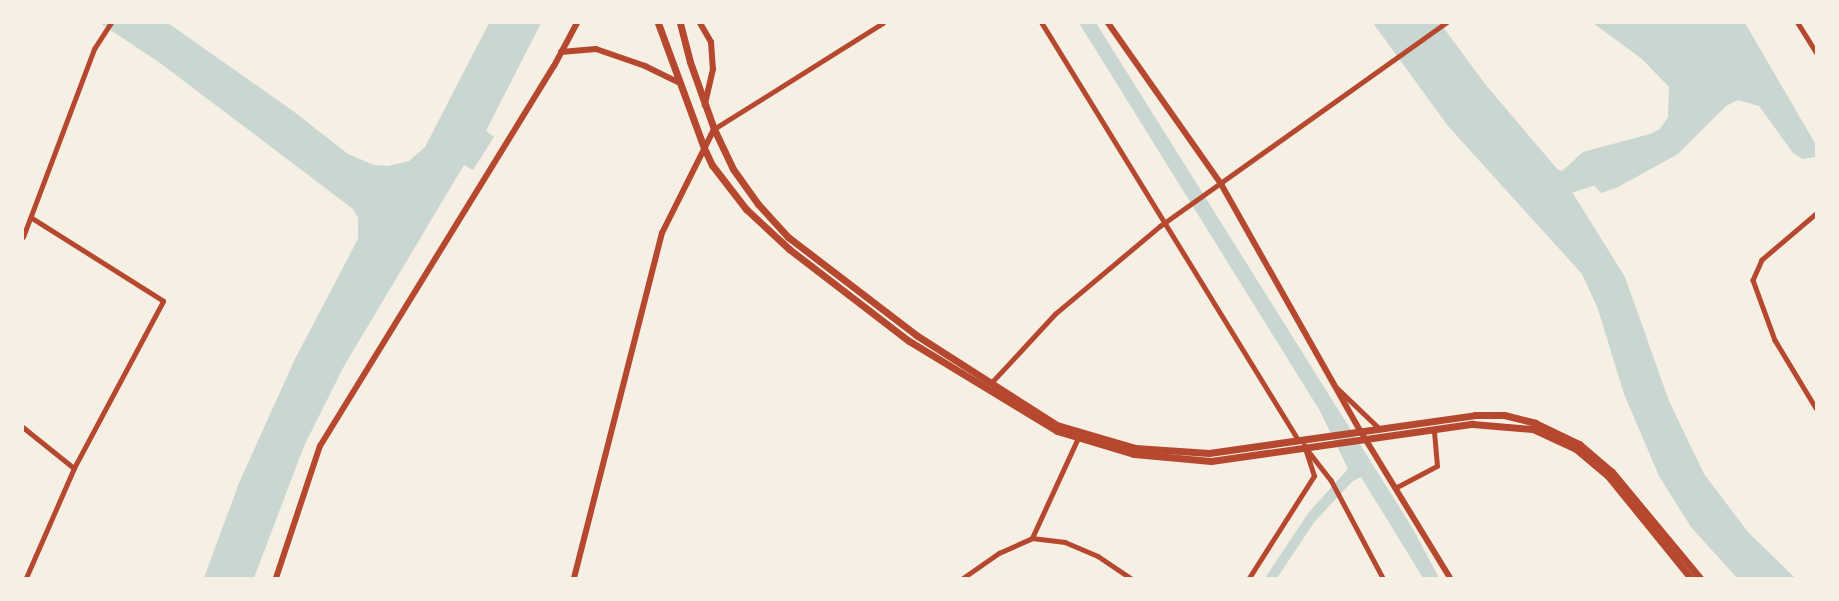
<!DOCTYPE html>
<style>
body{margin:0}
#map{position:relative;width:1839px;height:601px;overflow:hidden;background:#f6efe4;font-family:"Alegreya Sans",sans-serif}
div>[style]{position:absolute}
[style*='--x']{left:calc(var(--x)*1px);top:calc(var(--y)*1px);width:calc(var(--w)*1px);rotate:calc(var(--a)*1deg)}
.water>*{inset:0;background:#c9d6d2}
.canal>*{height:10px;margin:-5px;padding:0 5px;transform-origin:5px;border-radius:5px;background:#c9d6d2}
.minor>*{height:4.5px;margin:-2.25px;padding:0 2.25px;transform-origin:2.25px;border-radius:2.25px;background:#b5482f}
.tertiary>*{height:6px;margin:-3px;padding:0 3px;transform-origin:3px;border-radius:3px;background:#b5482f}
.secondary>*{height:6px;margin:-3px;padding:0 3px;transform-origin:3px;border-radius:3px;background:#b5482f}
.primary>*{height:7px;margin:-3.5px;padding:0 3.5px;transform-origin:3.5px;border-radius:3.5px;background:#b5482f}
span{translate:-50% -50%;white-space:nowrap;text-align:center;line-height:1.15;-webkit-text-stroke:5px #f6efe4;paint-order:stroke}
.frame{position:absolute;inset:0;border:24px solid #f6efe4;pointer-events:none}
</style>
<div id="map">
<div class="water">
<i style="clip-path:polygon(100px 23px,168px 23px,293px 111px,348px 154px,374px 165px,388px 166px,409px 161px,425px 147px,489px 23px,541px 23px,486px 131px,494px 137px,473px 170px,464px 165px,344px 366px,304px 446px,254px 578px,204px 578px,239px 483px,295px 359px,358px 239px,358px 218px,353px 209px,160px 63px)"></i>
<i style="clip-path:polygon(1079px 23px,1096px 23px,1413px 529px,1439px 578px,1423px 578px,1361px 477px,1353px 481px,1315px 521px,1277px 578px,1265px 578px,1309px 512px,1348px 469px,1320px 411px)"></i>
<i style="clip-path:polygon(1373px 23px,1440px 23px,1485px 84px,1558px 170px,1562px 171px,1583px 152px,1650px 134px,1660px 129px,1668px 117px,1669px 87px,1642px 59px,1593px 23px,1745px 23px,1816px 145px,1815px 157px,1803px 159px,1793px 153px,1759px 106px,1738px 100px,1726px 106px,1678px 154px,1618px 187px,1601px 193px,1588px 179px,1569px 187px,1625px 277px,1669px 401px,1704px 474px,1748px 532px,1795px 578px,1737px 578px,1691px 527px,1659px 476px,1624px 394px,1598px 309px,1582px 274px,1448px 126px)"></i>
</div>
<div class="canal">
<i style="--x:1559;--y:192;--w:46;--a:-18.8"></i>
</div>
<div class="minor">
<i style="--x:1042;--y:23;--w:488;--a:58.4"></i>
<i style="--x:1798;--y:23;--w:34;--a:58"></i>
<i style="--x:714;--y:129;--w:199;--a:-32.1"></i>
<i style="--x:1816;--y:214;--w:71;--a:139.6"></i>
<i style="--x:1762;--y:260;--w:22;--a:114"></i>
<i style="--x:1753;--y:280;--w:64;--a:69.9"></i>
<i style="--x:1775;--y:340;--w:79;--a:58.9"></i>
<i style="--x:23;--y:237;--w:201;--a:-69.3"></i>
<i style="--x:94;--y:49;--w:31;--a:-57"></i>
<i style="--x:992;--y:382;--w:93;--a:-47.2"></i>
<i style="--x:1055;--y:314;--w:137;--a:-40"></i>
<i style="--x:1160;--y:226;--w:351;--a:-35.4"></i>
<i style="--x:1336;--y:387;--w:61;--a:43.7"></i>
<i style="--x:23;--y:427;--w:65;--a:38.8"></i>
<i style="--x:1309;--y:452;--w:36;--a:52"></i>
<i style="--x:1331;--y:480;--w:111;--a:62"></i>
<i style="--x:1397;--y:487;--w:45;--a:-27.7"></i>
<i style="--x:1437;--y:466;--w:36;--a:-95"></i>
<i style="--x:1032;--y:538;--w:112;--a:-65.3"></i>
<i style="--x:26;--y:578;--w:120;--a:-66.4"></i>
<i style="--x:74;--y:468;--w:189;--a:-61.9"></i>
<i style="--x:163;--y:301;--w:156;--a:-147.8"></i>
<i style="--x:963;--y:578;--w:44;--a:-34.8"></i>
<i style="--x:999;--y:553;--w:36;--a:-24"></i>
<i style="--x:1032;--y:538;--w:33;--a:7"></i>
<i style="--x:1065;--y:542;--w:36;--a:23"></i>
<i style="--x:1098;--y:556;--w:40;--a:34"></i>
<i style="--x:1249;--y:578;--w:121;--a:-57.5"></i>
<i style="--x:1314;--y:476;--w:32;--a:-108"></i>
</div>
<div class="tertiary">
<i style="--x:700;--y:23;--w:22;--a:60"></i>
<i style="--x:711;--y:42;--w:27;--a:86"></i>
<i style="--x:713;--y:69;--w:37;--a:103"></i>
<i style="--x:1108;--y:23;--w:197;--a:54.9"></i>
<i style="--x:1221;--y:184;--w:285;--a:60.6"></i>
<i style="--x:1361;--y:432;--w:171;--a:58.6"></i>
<i style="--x:561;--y:52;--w:35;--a:-5"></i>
<i style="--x:596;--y:49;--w:52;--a:19.1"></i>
<i style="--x:645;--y:66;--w:39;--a:26"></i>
<i style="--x:574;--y:578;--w:356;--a:-75.7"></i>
<i style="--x:662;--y:233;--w:116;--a:-63.4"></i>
</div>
<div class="secondary">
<i style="--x:276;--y:578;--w:139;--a:-71.6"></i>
<i style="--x:320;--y:446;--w:446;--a:-58.4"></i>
<i style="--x:554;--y:66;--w:49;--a:-61.9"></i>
</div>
<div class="primary">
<i style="--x:658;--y:23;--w:133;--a:69.8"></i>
<i style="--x:704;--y:148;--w:19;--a:65"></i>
<i style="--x:712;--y:165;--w:56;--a:52.3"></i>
<i style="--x:746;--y:209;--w:59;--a:42.9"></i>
<i style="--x:789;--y:249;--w:151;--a:37.5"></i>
<i style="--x:909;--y:341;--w:173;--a:31.3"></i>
<i style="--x:1057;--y:431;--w:80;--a:16.6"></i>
<i style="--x:1134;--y:454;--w:77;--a:5.2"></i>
<i style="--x:1211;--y:461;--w:264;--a:-8.1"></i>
<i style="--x:1472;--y:424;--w:61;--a:4.7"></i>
<i style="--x:1533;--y:429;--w:47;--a:24.9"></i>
<i style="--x:1576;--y:449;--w:42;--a:40.2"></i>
<i style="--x:1608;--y:476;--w:132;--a:50.9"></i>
<i style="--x:680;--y:23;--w:40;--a:75.6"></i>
<i style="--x:690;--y:62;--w:71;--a:70.3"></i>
<i style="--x:714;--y:129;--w:44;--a:64.6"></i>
<i style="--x:733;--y:169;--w:43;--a:54.5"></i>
<i style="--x:758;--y:204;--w:45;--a:47.7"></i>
<i style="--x:788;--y:237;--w:161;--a:37.4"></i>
<i style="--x:916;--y:335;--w:167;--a:32.6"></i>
<i style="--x:1057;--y:425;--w:81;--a:16.4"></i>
<i style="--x:1135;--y:448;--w:74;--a:3.9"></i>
<i style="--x:1209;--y:453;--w:269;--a:-8.1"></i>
<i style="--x:1475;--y:415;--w:29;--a:0"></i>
<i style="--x:1504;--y:415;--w:32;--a:14"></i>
<i style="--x:1535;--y:423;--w:49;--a:25.5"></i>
<i style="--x:1579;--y:444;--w:43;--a:40.3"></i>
<i style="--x:1612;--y:472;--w:138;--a:50.3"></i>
</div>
<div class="frame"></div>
</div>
